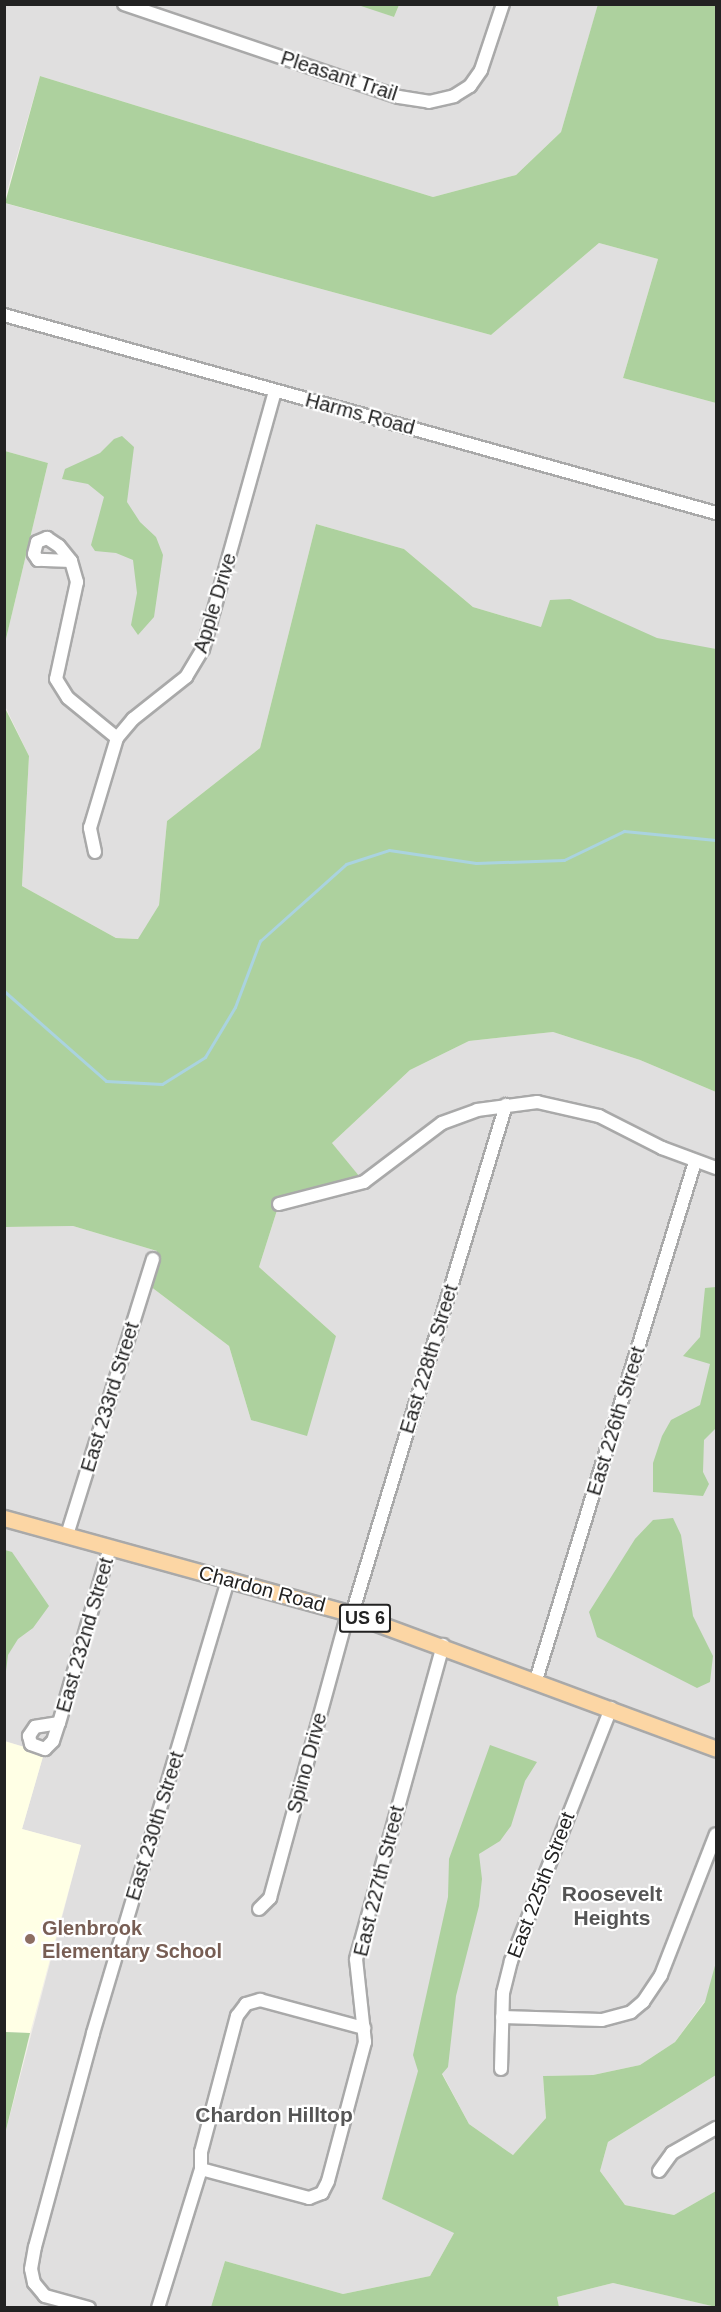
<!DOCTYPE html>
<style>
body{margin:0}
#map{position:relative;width:721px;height:2312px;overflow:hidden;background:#f2efe9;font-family:Arial,sans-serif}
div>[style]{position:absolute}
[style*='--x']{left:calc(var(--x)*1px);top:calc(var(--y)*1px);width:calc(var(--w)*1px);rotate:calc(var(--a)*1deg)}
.residential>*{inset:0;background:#e0dfdf}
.education>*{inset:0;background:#ffffe5}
.forest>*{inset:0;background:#add19e}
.stream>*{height:3px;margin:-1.5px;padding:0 1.5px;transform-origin:1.5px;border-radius:1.5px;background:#aad3df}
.roads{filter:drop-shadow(2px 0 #a9a9a9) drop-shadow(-2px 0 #a9a9a9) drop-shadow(0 2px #a9a9a9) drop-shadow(0 -2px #a9a9a9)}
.minor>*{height:12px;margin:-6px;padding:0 6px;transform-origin:6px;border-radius:6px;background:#fff}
.major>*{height:15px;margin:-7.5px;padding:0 7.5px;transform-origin:7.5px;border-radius:7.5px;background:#fcd6a4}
.dots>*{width:16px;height:16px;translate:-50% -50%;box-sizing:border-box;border:3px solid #fff;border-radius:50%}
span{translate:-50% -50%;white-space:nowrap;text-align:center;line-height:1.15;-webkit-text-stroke:4.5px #fff;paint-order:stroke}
.shield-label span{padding:2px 4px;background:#fff;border:2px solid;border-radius:4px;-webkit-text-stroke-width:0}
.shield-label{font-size:18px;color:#222;font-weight:700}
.street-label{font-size:20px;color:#222}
.education-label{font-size:20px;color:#785e54;font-weight:700}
.left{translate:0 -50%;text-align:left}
.neighbourhood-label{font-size:21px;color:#555;font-weight:700}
.frame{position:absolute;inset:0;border:6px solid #222;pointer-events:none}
</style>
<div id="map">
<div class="residential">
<i style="clip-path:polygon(358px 4px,394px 17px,399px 5px,598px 5px,561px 132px,516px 175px,433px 197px,40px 76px,5px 198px,5px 5px)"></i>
<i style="clip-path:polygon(4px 203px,491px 335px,599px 243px,658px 259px,623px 378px,716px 403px,716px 679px,473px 607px,404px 549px,316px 524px,260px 748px,167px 821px,159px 905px,139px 939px,116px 938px,22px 886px,29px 756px,5px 706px,5px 643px,48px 463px,5px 451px)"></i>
<i style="clip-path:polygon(553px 1032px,640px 1060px,716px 1092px,716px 2005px,704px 2002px,675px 2042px,640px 2065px,593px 2075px,543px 2076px,546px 2118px,513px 2155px,469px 2124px,442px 2073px,454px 2233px,430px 2276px,343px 2294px,225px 2261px,211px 2307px,5px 2307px,5px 2134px,81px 1845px,22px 1829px,44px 1753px,5px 1741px,4px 1227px,73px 1226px,157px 1251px,146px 1283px,229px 1346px,251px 1420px,336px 1336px,259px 1267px,279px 1204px,363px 1182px,332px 1143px,410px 1070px,469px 1041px)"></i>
<i style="clip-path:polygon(716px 2075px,716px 2191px,674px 2215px,625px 2205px,600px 2171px,608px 2142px)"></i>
<i style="clip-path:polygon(613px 2283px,708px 2305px,715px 2307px,559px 2307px,557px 2297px)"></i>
</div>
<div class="education">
<i style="clip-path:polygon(4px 1741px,44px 1753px,22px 1829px,81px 1845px,30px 2033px,5px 2032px)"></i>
</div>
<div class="forest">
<i style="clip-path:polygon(598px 4px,716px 5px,716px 403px,623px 378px,658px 259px,599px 243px,491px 335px,5px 203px,40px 76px,433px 197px,516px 175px,561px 132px)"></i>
<i style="clip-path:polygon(358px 5px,399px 5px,394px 17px)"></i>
<i style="clip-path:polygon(122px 436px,134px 447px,127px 502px,140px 522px,156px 537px,163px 555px,154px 617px,138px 635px,131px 625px,137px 593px,133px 560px,116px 553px,95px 551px,91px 545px,104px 497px,88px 484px,62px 479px,65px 469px,100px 453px,114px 439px)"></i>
<i style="clip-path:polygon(5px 451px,48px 463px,5px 643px,4px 451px)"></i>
<i style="clip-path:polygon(316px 524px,404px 549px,473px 607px,541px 627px,550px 600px,570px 599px,657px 638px,716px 649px,716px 1092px,640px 1060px,553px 1032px,469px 1041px,410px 1070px,332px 1143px,364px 1182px,279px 1204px,259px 1267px,336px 1336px,307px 1436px,251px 1420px,229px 1346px,146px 1283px,157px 1251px,73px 1226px,5px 1227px,4px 706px,29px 756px,22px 886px,116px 938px,138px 939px,159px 905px,167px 821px,260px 748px)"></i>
<i style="clip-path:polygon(716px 1287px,716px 1428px,704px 1440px,703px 1472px,709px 1484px,703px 1496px,653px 1492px,653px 1463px,662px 1436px,671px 1420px,700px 1405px,710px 1364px,683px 1356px,700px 1337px,705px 1288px)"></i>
<i style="clip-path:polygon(673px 1518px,681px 1535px,693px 1616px,713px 1656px,710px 1682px,697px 1688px,597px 1637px,589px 1612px,635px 1539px,653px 1520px)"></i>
<i style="clip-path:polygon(5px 1550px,12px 1552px,49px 1606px,33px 1628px,18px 1639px,8px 1655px,5px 1679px)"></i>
<i style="clip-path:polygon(490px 1745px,537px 1762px,525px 1781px,511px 1826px,500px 1841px,479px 1854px,482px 1879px,479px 1906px,456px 1996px,448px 2067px,442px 2074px,469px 2124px,513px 2155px,546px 2118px,543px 2076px,593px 2075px,640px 2065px,675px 2042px,705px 2002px,716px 1962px,716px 2075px,608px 2142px,600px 2171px,625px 2205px,674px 2215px,716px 2191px,716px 2307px,613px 2283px,557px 2297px,559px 2307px,211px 2307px,225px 2261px,343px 2294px,430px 2276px,454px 2233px,382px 2199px,418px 2071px,413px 2055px,448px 1897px,449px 1859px)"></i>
<i style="clip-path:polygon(5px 2032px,30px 2033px,5px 2134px,4px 2032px)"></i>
</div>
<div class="stream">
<i style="--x:4;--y:991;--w:136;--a:41.4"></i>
<i style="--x:106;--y:1081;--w:56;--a:3.1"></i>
<i style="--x:162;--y:1084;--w:51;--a:-32.1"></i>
<i style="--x:205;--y:1057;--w:58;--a:-59"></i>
<i style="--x:235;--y:1007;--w:71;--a:-69.3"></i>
<i style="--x:260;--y:941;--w:115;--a:-41.8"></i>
<i style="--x:346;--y:864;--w:45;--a:-18"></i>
<i style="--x:389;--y:850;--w:88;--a:8.5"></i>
<i style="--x:476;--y:863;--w:88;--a:-2"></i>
<i style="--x:564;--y:860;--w:67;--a:-25.8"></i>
<i style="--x:624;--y:831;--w:92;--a:5.6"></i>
</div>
<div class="roads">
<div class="minor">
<i style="--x:124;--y:4;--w:290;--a:18.7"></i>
<i style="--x:399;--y:97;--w:30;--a:9"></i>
<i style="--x:429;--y:102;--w:26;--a:-13"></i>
<i style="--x:454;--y:96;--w:19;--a:-32"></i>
<i style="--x:470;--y:86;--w:19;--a:-55"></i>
<i style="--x:481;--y:70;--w:70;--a:-71.6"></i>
<i style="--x:4;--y:315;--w:739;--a:15.54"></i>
<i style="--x:71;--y:561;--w:33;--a:-178"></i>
<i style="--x:38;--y:560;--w:7;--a:-124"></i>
<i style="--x:34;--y:554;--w:12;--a:-76"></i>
<i style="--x:37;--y:542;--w:11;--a:-22"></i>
<i style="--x:47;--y:538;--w:14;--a:34"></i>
<i style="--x:59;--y:546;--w:19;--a:51"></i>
<i style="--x:71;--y:561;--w:22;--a:74"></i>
<i style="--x:77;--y:582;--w:99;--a:102.2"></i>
<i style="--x:56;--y:679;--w:22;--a:58"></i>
<i style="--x:68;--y:698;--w:63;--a:39.2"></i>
<i style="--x:95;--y:852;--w:25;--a:-102"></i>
<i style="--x:90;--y:828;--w:94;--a:-73.3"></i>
<i style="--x:117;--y:738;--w:25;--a:-50"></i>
<i style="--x:133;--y:719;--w:68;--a:-38.4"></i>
<i style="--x:186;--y:677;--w:33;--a:-59"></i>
<i style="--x:203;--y:649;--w:268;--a:-74.4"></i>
<i style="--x:279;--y:1204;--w:88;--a:-14.5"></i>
<i style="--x:364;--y:1182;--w:98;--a:-37.1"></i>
<i style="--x:442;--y:1123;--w:37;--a:-20"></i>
<i style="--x:477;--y:1110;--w:61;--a:-7.6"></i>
<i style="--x:537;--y:1102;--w:64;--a:12.7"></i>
<i style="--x:599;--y:1116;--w:71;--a:26.9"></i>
<i style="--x:662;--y:1148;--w:58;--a:20.3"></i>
<i style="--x:67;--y:1535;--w:289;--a:-72.7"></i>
<i style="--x:352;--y:1614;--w:532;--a:-73.17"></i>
<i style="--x:536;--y:1680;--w:542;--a:-72.94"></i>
<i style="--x:59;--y:1723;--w:24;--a:171"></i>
<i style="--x:35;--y:1727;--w:11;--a:124"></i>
<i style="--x:29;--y:1736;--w:8;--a:76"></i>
<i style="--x:31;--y:1744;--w:15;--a:20"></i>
<i style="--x:45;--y:1749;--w:11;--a:-45"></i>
<i style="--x:53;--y:1741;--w:19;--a:-72"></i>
<i style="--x:59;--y:1723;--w:183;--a:-73.8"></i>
<i style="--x:259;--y:1909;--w:16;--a:-45"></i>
<i style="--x:270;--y:1898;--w:296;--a:-74.7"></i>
<i style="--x:502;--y:2017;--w:100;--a:1.7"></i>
<i style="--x:602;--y:2020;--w:30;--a:-15"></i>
<i style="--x:631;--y:2012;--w:16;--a:-40"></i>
<i style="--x:643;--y:2002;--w:32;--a:-56"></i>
<i style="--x:661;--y:1975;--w:151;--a:-68.7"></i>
<i style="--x:501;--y:2069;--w:76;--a:-88.5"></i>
<i style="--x:503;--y:1993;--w:33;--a:-76"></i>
<i style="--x:511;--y:1961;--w:272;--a:-68.4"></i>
<i style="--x:201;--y:2169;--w:112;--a:15"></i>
<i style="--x:309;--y:2198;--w:14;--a:-21"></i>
<i style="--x:322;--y:2193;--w:13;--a:-63"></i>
<i style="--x:328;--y:2181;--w:144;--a:-75.1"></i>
<i style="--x:365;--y:2042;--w:83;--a:-96.2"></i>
<i style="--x:356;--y:1959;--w:326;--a:-74.5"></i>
<i style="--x:659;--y:2171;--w:22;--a:-54"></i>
<i style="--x:672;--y:2153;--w:51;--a:-29.6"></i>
<i style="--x:89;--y:2308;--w:46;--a:-164.7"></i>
<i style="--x:45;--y:2296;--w:17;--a:-130"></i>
<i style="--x:34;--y:2283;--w:14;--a:-102"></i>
<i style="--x:31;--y:2269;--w:22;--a:-80"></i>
<i style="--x:35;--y:2247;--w:222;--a:-74.8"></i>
<i style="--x:93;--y:2033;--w:474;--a:-73.4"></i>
<i style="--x:158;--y:2308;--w:145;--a:-72.8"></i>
<i style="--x:201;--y:2169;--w:17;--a:-90"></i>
<i style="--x:201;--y:2152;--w:141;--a:-75.2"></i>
<i style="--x:237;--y:2016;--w:15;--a:-53"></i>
<i style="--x:246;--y:2004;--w:15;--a:-16"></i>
<i style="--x:260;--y:2000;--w:108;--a:15.1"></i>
</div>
<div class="major">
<i style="--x:4;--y:1518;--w:361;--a:15.4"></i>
<i style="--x:352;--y:1614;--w:388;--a:20.3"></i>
</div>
</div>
<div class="dots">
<i style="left:30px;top:1939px;background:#8d6e63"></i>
</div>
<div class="shield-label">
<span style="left:365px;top:1618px">US 6</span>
</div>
<div class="street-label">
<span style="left:339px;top:76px;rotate:18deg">Pleasant Trail</span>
<span style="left:360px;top:414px;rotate:15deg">Harms Road</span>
<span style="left:215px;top:603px;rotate:-73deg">Apple Drive</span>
<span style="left:429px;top:1359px;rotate:-73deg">East 228th Street</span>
<span style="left:110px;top:1397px;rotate:-73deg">East 233rd Street</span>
<span style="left:616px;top:1421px;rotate:-73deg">East 226th Street</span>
<span style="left:262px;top:1589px;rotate:15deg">Chardon Road</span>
<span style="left:85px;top:1635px;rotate:-74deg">East 232nd Street</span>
<span style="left:307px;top:1763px;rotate:-75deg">Spino Drive</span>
<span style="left:155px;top:1826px;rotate:-73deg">East 230th Street</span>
<span style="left:379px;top:1881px;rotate:-76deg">East 227th Street</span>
<span style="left:541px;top:1885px;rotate:-69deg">East 225th Street</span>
</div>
<div class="education-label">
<span class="left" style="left:42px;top:1940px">Glenbrook<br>Elementary School</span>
</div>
<div class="neighbourhood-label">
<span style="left:612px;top:1906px">Roosevelt<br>Heights</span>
<span style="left:274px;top:2115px">Chardon Hilltop</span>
</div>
<div class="frame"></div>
</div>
